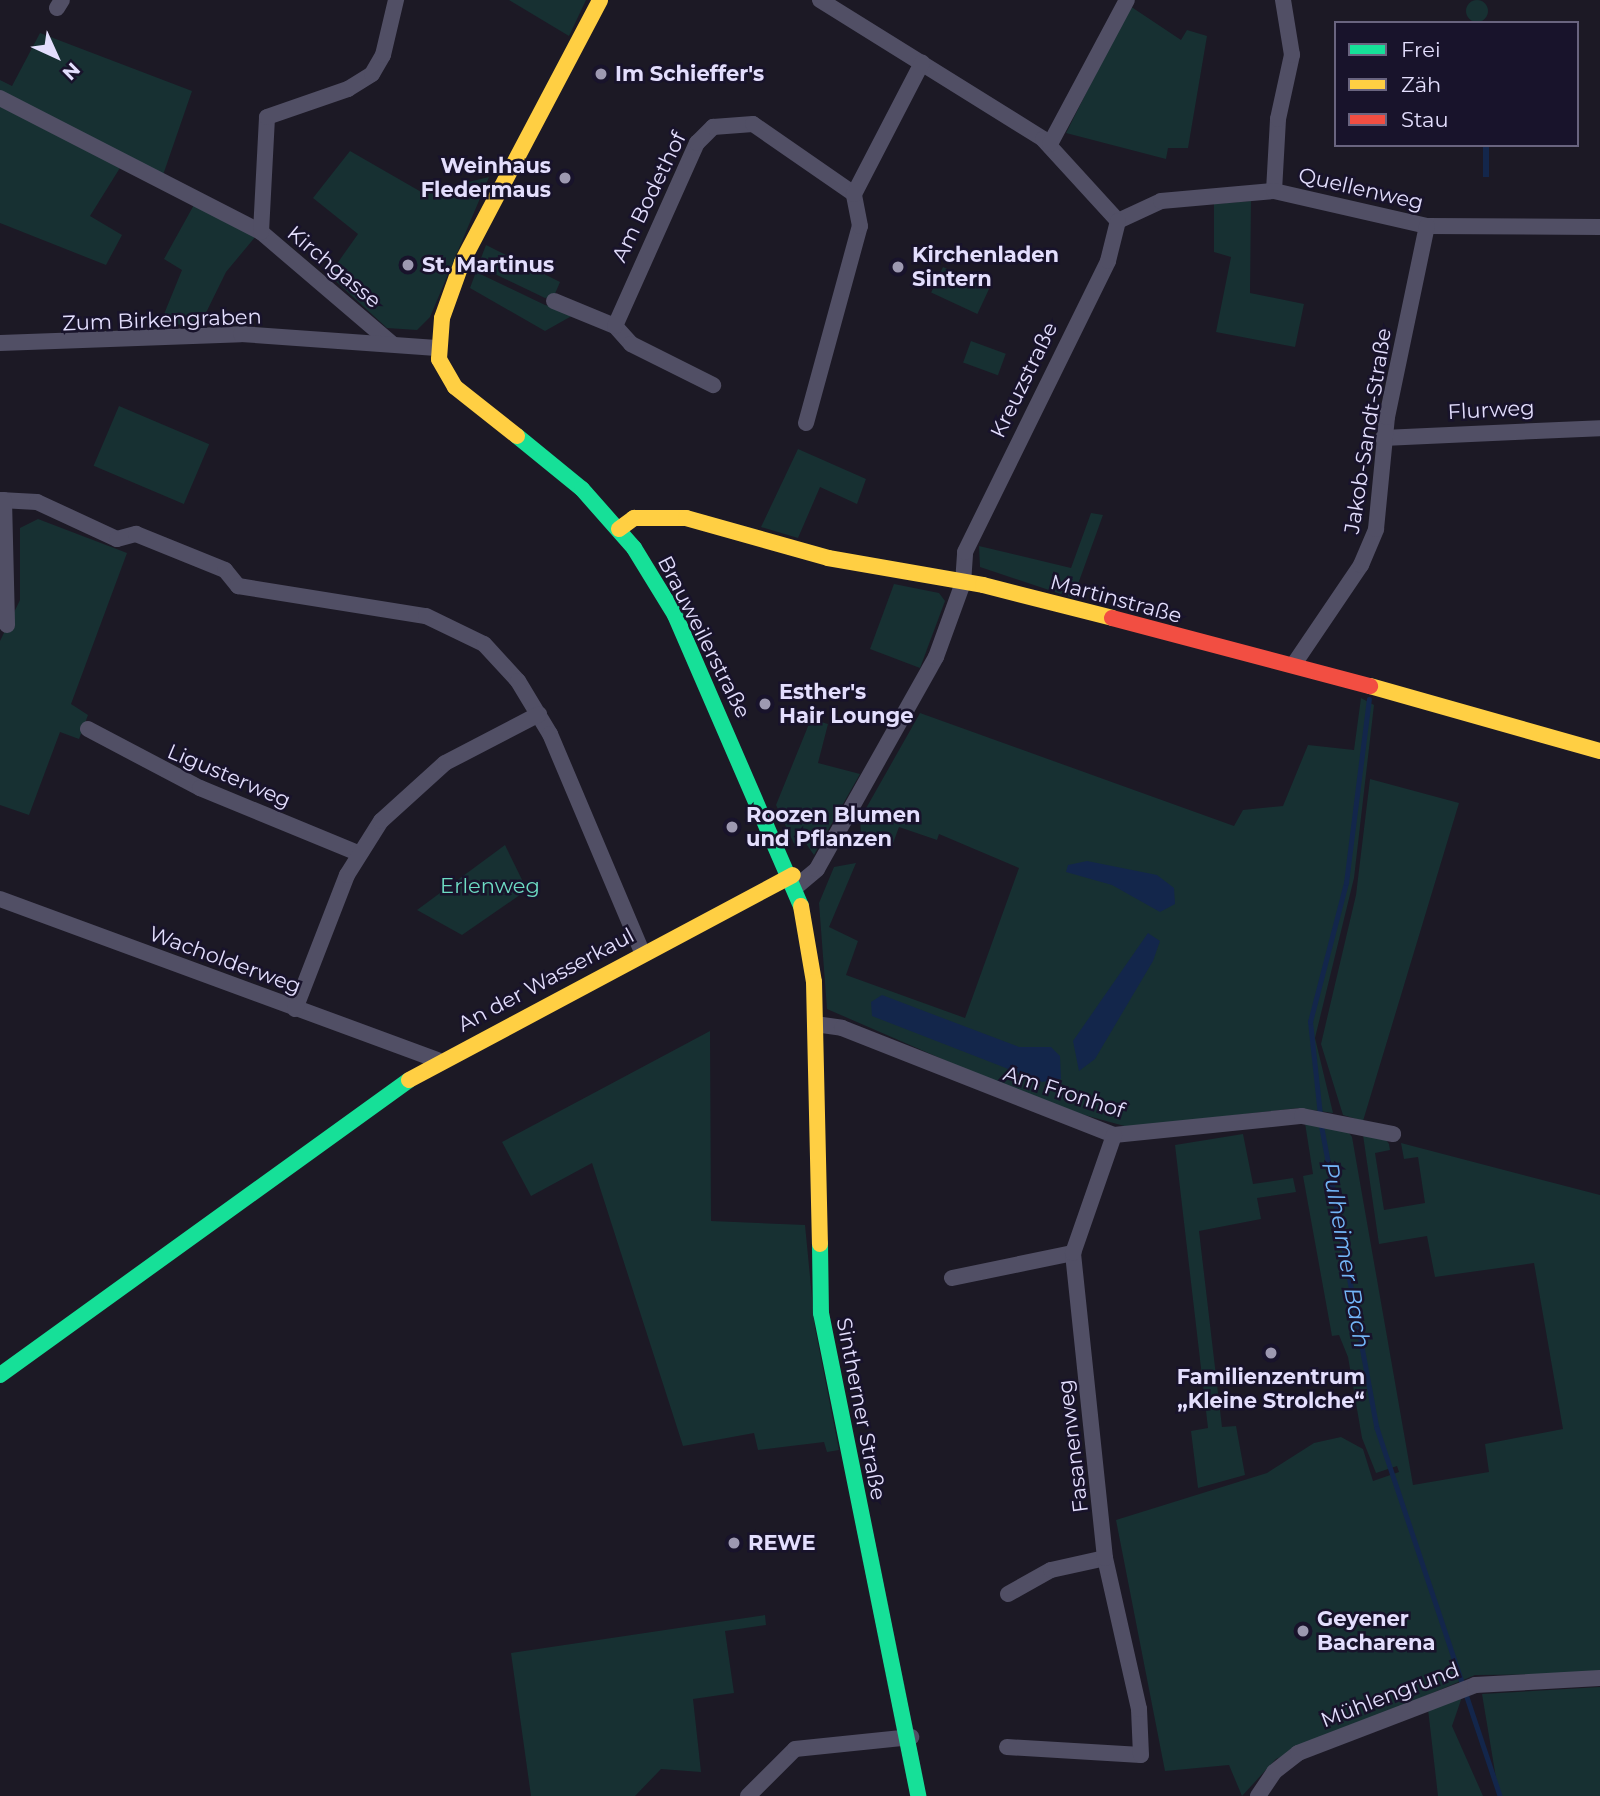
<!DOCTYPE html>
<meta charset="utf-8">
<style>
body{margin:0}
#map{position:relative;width:1600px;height:1796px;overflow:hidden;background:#1c1925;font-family:Montserrat,sans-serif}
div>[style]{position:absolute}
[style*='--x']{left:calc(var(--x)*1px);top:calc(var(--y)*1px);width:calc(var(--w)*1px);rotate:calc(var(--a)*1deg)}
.green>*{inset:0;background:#173032;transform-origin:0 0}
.round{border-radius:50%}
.water>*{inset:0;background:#13264b;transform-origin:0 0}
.stream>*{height:4.5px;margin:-2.25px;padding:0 2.25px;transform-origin:2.25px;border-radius:2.25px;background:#13264b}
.street>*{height:16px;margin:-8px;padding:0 8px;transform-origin:8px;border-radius:8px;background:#514f65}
.fast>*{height:16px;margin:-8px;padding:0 8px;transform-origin:8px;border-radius:8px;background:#16e098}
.slow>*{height:16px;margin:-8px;padding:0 8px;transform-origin:8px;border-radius:8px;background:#ffcf43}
.jam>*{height:16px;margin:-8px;padding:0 8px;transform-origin:8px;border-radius:8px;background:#f24e42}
.dots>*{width:19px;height:19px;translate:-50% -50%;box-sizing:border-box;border:4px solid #18132b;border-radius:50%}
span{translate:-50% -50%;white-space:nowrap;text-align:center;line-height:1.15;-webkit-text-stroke:5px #18132b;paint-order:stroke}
.poi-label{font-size:21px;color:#e3defd;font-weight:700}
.left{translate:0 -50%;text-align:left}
.right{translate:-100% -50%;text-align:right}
.street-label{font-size:21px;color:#e3defd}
.park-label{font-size:21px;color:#6ddbc3}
.water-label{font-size:23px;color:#72b5f7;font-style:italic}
.legend{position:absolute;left:1334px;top:21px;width:245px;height:126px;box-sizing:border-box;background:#18132b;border:2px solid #69647f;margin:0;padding:9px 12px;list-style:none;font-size:21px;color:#e3defd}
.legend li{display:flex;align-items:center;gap:14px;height:35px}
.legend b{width:35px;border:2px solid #69647f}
.north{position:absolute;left:21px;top:21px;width:70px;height:70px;-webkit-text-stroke:5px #18132b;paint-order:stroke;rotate:135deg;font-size:19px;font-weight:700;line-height:28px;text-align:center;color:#e3defd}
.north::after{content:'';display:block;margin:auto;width:24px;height:32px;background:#e3defd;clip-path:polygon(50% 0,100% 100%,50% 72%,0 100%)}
</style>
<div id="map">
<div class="green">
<i class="round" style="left:1466px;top:0;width:22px;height:22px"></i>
<i style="clip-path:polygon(509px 0,586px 0,569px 36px)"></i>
<i style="clip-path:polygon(1130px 6px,1181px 40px,1187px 30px,1207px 36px,1188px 148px,1168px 148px,1166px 159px,1066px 133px)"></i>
<i style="clip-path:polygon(40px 33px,192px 91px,163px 175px,0 94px,0 80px,12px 86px)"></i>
<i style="clip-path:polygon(0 103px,123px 163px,90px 216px,122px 235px,106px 265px,0 223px)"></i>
<i style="clip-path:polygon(350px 151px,423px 193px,489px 177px,430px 317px,417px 330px,387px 328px,329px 275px,358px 234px,313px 198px)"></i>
<i style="clip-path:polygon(1251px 201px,1250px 293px,1304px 304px,1295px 347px,1216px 332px,1231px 257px,1214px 252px,1214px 204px)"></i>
<i style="clip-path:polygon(195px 203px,256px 236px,226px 272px,200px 325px,160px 324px,182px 270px,164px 259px)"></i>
<i style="clip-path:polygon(486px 245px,560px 282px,554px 296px,545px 298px,478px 266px)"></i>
<i style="left:943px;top:267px;width:51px;height:28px;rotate:25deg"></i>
<i style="clip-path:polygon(476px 272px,545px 305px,577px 313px,545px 331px,470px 288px)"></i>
<i style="left:971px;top:341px;width:37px;height:23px;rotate:20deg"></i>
<i style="left:119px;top:406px;width:98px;height:65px;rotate:23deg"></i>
<i style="clip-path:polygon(798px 449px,866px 479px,857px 504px,820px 487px,798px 538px,761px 527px)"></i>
<i style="clip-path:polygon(1091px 513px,1103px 515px,1073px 598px,980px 567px,979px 546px,1071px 568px)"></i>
<i style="clip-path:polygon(38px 519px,127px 553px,71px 704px,88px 715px,79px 739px,60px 732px,29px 815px,0 805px,0 641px,20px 600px,20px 528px)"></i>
<i style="clip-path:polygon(894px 584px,939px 593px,945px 601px,920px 668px,870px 649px)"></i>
<i style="clip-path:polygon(1361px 698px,1374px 705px,1354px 878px,1315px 1038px,1333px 1113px,1299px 1108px,1128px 1127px,1048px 1105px,827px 1009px,819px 903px,834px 867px,856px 863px,829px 927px,858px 941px,846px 975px,965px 1018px,1019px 868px,939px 834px,937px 840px,899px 827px,892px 846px,861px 835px,860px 819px,920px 713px,1234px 826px,1243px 810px,1283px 806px,1308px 745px,1354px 750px)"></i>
<i style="clip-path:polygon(811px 719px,828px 724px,818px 763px,860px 774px,814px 855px,802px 838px,795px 846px,776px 805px)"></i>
<i style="clip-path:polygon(1370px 779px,1459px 803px,1363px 1121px,1343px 1115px,1321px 1044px,1356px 895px)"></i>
<i style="clip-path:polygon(505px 845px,527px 890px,462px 935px,417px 910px)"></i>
<i style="clip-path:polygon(710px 1031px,711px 1221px,805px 1225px,815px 1328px,839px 1450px,827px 1452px,824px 1442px,758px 1450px,754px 1433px,683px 1446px,592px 1163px,531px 1196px,502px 1142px)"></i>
<i style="clip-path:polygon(1305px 1123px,1346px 1129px,1352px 1137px,1413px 1485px,1489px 1472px,1485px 1444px,1563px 1429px,1534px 1263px,1435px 1277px,1427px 1236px,1379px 1244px,1363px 1135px,1383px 1136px,1389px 1144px,1390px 1150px,1375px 1153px,1384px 1210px,1425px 1203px,1418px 1157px,1404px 1159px,1401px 1143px,1600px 1195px,1600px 1674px,1475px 1675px,1276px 1759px,1242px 1796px,1229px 1765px,1165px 1771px,1116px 1520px,1267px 1473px,1314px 1443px,1341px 1437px,1363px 1449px,1373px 1481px,1399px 1472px,1397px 1466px,1376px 1473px,1362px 1438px,1348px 1357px,1339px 1335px,1332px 1336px,1303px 1176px,1313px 1174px)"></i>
<i style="clip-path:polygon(1243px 1134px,1253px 1184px,1293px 1178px,1296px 1192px,1257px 1198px,1261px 1219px,1199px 1231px,1222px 1427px,1236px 1426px,1245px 1475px,1198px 1488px,1191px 1431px,1208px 1428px,1175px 1145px)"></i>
<i style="clip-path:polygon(765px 1615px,766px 1625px,725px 1631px,734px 1693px,693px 1699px,701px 1772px,661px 1769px,635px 1796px,531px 1796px,511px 1653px)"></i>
<i style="clip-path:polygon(1600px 1687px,1600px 1796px,1499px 1796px,1482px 1694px)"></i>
<i style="clip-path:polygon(1462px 1697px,1452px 1726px,1483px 1796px,1438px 1796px,1428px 1709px)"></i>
</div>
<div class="water">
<i style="left:1483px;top:145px;width:6px;height:32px"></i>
<i style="clip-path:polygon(1087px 861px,1157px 875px,1174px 888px,1175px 904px,1160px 912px,1112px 885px,1066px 872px,1068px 865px)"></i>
<i style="clip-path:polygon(1148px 933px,1160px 941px,1153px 961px,1095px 1059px,1079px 1071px,1073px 1041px)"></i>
<i style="clip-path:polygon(882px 995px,1019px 1047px,1051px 1047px,1060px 1056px,1061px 1079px,1042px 1082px,872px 1016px,871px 1002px)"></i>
</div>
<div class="stream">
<i style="--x:1320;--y:1115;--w:94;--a:-96.1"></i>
<i style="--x:1310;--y:1022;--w:144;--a:-75.5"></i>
<i style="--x:1346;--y:883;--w:185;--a:-82.9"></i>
<i style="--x:1321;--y:1123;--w:310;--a:79.6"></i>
<i style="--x:1377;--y:1428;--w:388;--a:71.5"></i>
</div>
<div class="street">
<i style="--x:820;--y:0;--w:263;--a:31.9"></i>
<i style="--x:1043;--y:139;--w:111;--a:47.6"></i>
<i style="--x:57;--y:8;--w:9;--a:-58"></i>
<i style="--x:0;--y:98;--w:293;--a:27.2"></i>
<i style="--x:261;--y:232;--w:172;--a:40.5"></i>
<i style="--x:1050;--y:144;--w:163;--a:-61.9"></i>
<i style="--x:1274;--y:191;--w:72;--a:-86.8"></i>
<i style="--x:1278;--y:119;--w:66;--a:-77.7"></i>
<i style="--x:1292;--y:55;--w:56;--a:-99.3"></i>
<i style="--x:1118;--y:221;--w:47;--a:-24.9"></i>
<i style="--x:1161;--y:201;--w:113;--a:-5.1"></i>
<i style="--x:1274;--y:191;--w:157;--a:12.9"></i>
<i style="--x:1427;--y:226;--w:173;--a:0.3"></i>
<i style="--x:261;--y:232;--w:115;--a:-87"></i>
<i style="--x:267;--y:117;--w:86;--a:-19.1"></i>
<i style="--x:348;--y:89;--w:28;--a:-32"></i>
<i style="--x:372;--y:74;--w:22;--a:-60"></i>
<i style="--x:383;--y:55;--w:57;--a:-76.7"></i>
<i style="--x:554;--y:301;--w:66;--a:22.3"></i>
<i style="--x:615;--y:326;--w:24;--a:48"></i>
<i style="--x:631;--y:344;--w:92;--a:26.6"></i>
<i style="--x:615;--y:326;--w:201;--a:-65.9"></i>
<i style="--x:697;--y:143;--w:23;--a:-45"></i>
<i style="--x:713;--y:127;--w:40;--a:-4.3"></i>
<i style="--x:753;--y:124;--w:123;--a:34.7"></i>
<i style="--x:0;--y:343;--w:241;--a:-2.1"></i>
<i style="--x:241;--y:334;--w:196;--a:4.1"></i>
<i style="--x:806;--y:423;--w:204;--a:-74.7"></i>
<i style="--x:860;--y:226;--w:33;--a:-101"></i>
<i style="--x:854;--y:194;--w:148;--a:-62.6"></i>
<i style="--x:1383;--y:438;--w:217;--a:-2.6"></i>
<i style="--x:0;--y:500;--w:37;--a:3"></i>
<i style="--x:37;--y:502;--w:88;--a:24.8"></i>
<i style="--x:117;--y:539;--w:20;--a:-15"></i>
<i style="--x:136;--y:534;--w:96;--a:22"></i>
<i style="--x:225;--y:570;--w:21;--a:51"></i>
<i style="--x:238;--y:586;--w:190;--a:9.1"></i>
<i style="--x:426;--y:616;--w:64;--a:25.8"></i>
<i style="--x:484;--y:644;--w:50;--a:47.4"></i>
<i style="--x:518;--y:681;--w:62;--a:58.9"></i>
<i style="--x:550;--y:734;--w:237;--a:67.1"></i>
<i style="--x:4;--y:500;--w:125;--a:88.6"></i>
<i style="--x:1294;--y:664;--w:120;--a:-55.9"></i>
<i style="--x:1361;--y:565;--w:39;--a:-67"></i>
<i style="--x:1376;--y:529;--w:113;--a:-84.4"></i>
<i style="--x:1387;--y:417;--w:195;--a:-78.2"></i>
<i style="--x:88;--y:729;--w:127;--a:27.8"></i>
<i style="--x:200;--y:788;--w:171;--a:22.4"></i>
<i style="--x:797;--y:886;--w:26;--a:-40"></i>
<i style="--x:817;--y:869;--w:243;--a:-60.7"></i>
<i style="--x:936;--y:657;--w:79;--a:-70"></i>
<i style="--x:963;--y:583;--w:31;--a:-86"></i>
<i style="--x:965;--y:552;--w:324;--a:-63.8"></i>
<i style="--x:1108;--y:261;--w:41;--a:-76"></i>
<i style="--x:0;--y:899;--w:466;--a:20.2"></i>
<i style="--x:295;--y:1009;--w:144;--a:-68.8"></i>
<i style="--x:347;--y:875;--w:64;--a:-57.8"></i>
<i style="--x:381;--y:821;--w:86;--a:-42.2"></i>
<i style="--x:445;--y:763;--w:106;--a:-27.5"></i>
<i style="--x:815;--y:1024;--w:27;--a:8"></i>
<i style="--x:842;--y:1028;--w:292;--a:21.5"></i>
<i style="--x:1114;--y:1135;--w:189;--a:-5.8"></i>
<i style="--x:1302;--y:1116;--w:93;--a:11.2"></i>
<i style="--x:952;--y:1278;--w:124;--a:-11.7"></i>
<i style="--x:1008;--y:1594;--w:49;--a:-29.2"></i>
<i style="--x:1051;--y:1570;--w:55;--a:-12.5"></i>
<i style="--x:1007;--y:1747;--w:134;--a:3.4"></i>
<i style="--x:1141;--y:1755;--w:46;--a:-92.5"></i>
<i style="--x:1139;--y:1709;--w:155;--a:-102.7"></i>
<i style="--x:1105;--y:1558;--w:307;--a:-96"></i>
<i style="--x:1073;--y:1253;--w:125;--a:-70.8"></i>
<i style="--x:748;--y:1796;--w:66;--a:-45"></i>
<i style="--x:795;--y:1749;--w:117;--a:-5.9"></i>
<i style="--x:1258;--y:1796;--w:29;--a:-56"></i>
<i style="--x:1274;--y:1772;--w:31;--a:-38"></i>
<i style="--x:1298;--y:1753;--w:190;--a:-21"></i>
<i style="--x:1475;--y:1685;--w:125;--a:-3.2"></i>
</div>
<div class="fast">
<i style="--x:517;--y:436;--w:84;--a:39.2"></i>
<i style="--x:582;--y:489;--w:79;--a:48.6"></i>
<i style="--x:634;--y:548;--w:79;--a:58.5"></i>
<i style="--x:675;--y:615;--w:317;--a:66.6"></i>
<i style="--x:820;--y:1244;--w:69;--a:89.2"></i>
<i style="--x:821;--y:1313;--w:493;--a:78.6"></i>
<i style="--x:0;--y:1375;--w:504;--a:-35.8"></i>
</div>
<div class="slow">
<i style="--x:517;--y:436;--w:79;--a:-141.7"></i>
<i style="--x:455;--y:387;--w:32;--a:-120"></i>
<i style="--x:439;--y:359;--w:41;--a:-85.8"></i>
<i style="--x:442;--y:318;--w:59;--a:-70.3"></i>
<i style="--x:462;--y:262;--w:296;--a:-62.2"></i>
<i style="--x:619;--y:529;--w:19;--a:-36"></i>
<i style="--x:634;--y:518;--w:52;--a:0"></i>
<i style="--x:686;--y:518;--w:148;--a:15.7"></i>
<i style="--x:828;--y:558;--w:157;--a:9.9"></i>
<i style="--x:983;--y:585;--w:133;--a:14.3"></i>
<i style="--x:1370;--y:686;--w:239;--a:15.8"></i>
<i style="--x:801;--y:906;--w:77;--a:80.3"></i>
<i style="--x:814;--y:982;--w:262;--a:88.7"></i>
<i style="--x:409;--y:1080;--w:435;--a:-28.1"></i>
</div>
<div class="jam">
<i style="--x:1112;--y:618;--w:267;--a:14.8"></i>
</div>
<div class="dots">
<i style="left:601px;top:74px;background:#9d99b1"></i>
<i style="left:565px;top:178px;background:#9d99b1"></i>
<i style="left:408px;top:265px;background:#9d99b1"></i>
<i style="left:898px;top:267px;background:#9d99b1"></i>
<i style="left:765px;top:704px;background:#9d99b1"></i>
<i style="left:732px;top:827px;background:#9d99b1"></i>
<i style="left:1271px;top:1353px;background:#9d99b1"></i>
<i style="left:734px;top:1543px;background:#9d99b1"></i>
<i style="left:1303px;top:1631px;background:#9d99b1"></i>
</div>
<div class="poi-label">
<span class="left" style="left:615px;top:74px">Im Schieffer's</span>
<span class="right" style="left:551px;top:178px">Weinhaus<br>Fledermaus</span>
<span class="left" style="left:912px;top:267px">Kirchenladen<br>Sintern</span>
<span class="left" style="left:422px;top:265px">St. Martinus</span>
<span class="left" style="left:779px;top:704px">Esther's<br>Hair Lounge</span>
<span class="left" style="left:746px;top:827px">Roozen Blumen<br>und Pflanzen</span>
<span style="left:1271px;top:1389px">Familienzentrum<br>„Kleine Strolche“</span>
<span class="left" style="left:748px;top:1543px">REWE</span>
<span class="left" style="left:1317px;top:1631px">Geyener<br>Bacharena</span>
</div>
<div class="street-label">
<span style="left:1361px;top:189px;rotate:13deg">Quellenweg</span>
<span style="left:649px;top:197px;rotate:-64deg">Am Bodethof</span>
<span style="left:334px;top:267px;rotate:40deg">Kirchgasse</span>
<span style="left:162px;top:320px;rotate:-2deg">Zum Birkengraben</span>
<span style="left:1024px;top:380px;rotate:-64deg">Kreuzstraße</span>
<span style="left:1491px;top:410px;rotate:-3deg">Flurweg</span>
<span style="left:1368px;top:431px;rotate:-81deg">Jakob-Sandt-Straße</span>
<span style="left:1116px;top:599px;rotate:15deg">Martinstraße</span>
<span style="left:704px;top:637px;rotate:63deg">Brauweilerstraße</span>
<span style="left:229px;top:776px;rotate:23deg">Ligusterweg</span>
<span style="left:225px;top:960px;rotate:20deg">Wacholderweg</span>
<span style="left:546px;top:980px;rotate:-28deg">An der Wasserkaul</span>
<span style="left:1064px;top:1092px;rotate:18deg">Am Fronhof</span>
<span style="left:861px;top:1409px;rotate:79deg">Sintherner Straße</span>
<span style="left:1073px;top:1446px;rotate:-97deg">Fasanenweg</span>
<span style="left:1390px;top:1695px;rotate:-21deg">Mühlengrund</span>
</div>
<div class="park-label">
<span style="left:490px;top:886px">Erlenweg</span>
</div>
<div class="water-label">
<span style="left:1346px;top:1255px;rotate:80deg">Pulheimer Bach</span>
</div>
<ul class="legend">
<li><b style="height:9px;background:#16e098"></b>Frei</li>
<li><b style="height:9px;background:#ffcf43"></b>Zäh</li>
<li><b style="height:9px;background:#f24e42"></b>Stau</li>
</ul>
<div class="north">N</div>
</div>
